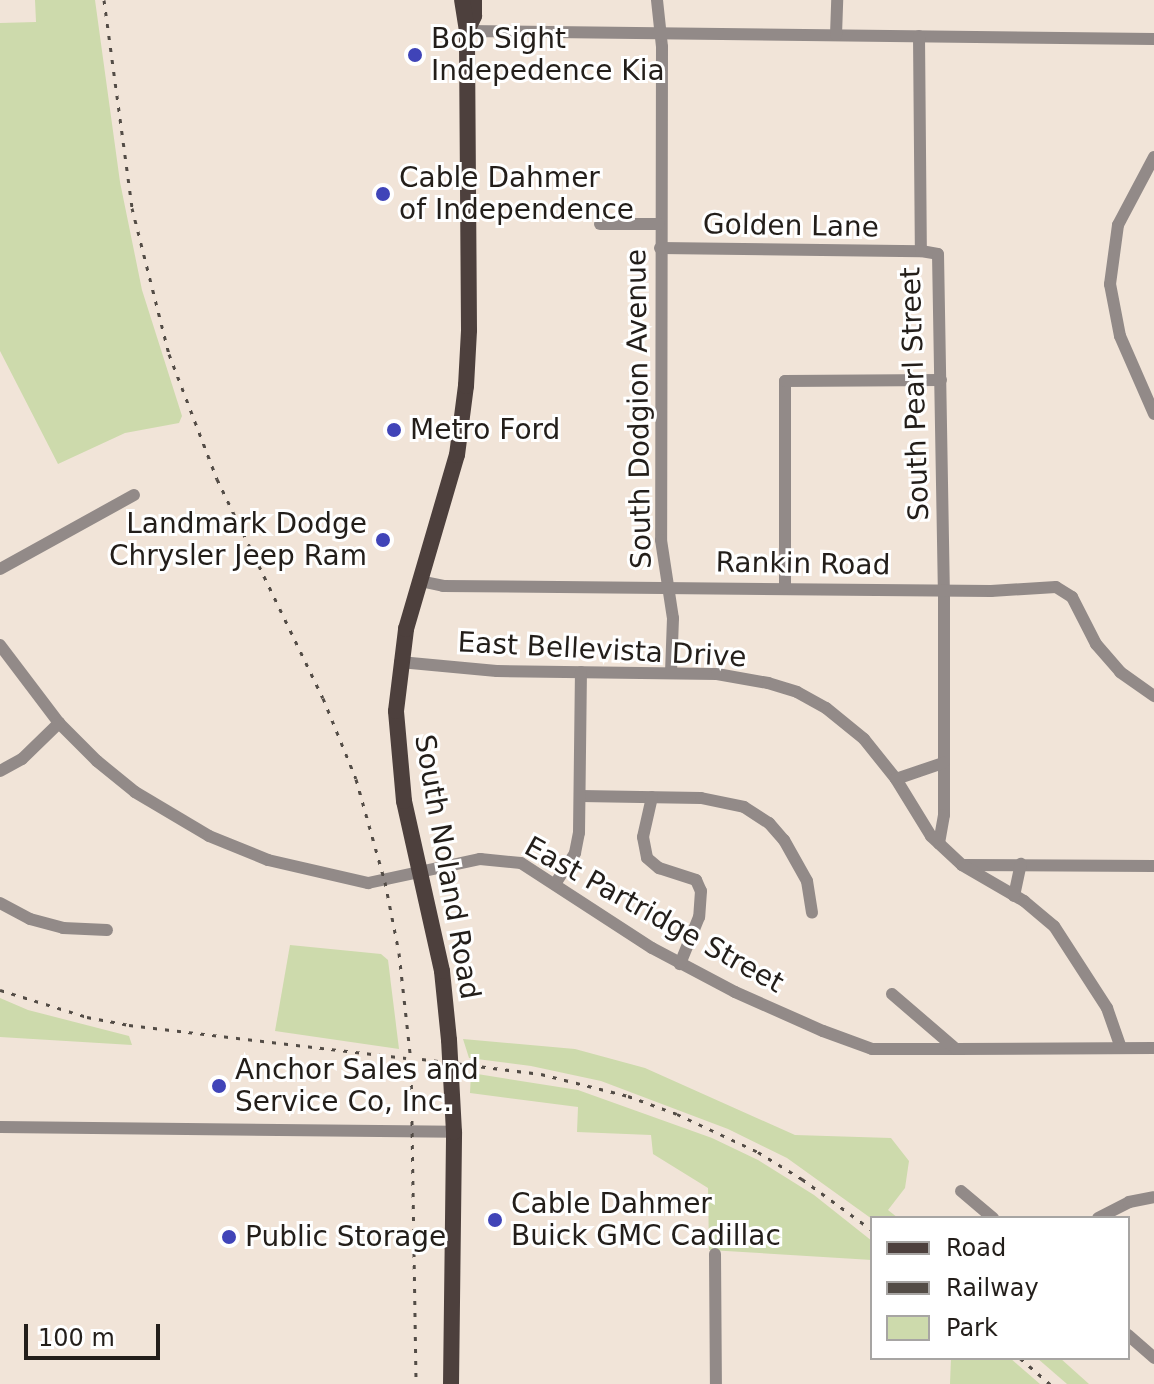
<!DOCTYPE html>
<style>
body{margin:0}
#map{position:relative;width:1154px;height:1384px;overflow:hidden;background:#f1e4d8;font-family:"DejaVu Sans",sans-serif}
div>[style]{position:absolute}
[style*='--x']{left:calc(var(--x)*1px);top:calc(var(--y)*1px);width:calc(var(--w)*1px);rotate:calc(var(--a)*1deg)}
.green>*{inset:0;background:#cddaac}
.minor>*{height:12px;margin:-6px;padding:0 6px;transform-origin:6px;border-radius:6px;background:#928a88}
.major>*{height:16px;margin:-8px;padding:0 8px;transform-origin:8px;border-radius:8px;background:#4d403d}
.rail>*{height:3px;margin-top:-1.5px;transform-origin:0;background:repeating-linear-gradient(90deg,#534c46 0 4px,transparent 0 12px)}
.dots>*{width:22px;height:22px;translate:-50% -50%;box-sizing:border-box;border:4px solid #fff;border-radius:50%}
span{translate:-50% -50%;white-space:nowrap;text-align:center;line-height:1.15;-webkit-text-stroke:6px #fff;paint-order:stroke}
.poi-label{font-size:28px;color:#231e1a}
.left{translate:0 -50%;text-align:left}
.right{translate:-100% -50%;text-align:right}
.street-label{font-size:28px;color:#231e1a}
.legend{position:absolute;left:870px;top:1216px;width:260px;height:144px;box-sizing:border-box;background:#fff;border:2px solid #a7a5a3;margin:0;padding:10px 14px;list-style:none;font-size:24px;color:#231e1a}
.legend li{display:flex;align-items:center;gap:16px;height:40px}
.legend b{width:40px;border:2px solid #a7a5a3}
.scale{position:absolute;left:24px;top:1324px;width:136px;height:36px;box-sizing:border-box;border:4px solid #231e1a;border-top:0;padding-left:10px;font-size:24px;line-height:28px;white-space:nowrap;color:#231e1a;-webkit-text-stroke:6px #fff;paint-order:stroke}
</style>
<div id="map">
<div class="green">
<i style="clip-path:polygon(35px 0,95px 0,120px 182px,142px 290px,182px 416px,179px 423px,125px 433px,58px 464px,0 351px,0 23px,36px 22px)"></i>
<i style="clip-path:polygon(290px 945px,381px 954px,388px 960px,399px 1049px,275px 1031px)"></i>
<i style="clip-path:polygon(0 998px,28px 1010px,129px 1036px,132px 1045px,0 1037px)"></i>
<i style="clip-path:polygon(463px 1039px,575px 1049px,645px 1068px,795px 1135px,891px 1138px,909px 1161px,905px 1188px,888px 1210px,898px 1218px,872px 1219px,787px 1158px,728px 1129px,601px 1081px,531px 1066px,469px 1058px)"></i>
<i style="clip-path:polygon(471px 1073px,578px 1090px,712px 1138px,758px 1160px,814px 1195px,872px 1241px,872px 1260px,709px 1250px,708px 1188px,653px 1154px,651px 1135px,577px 1132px,578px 1107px,470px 1093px)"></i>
<i style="clip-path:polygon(951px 1358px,1010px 1358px,1040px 1384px,950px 1384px)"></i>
<i style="clip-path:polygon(1037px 1358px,1060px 1358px,1089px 1384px,1067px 1384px)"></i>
</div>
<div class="minor">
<i style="--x:657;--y:0;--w:47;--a:83.9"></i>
<i style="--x:662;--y:47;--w:493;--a:90.1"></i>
<i style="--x:661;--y:540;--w:79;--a:81.3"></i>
<i style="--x:673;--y:618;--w:54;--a:92.1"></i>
<i style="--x:467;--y:31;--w:687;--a:0.67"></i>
<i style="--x:836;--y:35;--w:35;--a:-88"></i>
<i style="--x:919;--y:36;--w:215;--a:89.5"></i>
<i style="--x:1154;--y:157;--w:77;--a:117.9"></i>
<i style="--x:1118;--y:225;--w:60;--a:97.7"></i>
<i style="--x:1110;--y:284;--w:53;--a:79.1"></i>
<i style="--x:1120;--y:336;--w:85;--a:66.4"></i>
<i style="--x:600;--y:224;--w:59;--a:0"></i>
<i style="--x:660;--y:248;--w:261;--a:0.7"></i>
<i style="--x:921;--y:251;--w:17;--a:10"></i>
<i style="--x:938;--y:254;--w:336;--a:89"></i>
<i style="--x:944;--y:590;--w:225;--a:90"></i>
<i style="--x:944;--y:815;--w:29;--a:100"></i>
<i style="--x:0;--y:569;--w:153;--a:-28.9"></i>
<i style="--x:420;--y:581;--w:24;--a:12"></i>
<i style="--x:443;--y:586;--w:548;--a:0.52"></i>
<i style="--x:991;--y:591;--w:65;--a:-3.5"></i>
<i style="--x:1056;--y:587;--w:19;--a:32"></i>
<i style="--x:1072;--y:597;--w:53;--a:62.9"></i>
<i style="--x:1096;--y:644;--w:37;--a:49"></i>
<i style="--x:1120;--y:672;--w:42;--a:35.2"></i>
<i style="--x:785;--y:588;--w:207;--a:-90"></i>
<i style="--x:785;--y:381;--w:156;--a:-0.4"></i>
<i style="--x:0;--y:645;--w:98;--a:52.9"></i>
<i style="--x:59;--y:723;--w:54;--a:45"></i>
<i style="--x:97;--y:761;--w:49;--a:39.2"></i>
<i style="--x:135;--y:792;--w:86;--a:30.7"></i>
<i style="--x:209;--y:836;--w:64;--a:22.1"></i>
<i style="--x:268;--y:860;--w:103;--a:13"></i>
<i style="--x:368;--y:883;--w:115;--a:-12.1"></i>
<i style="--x:480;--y:859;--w:41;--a:5.6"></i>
<i style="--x:521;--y:863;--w:156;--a:33"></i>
<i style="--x:652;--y:948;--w:94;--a:27.9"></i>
<i style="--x:735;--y:992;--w:96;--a:23.9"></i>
<i style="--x:823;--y:1031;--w:52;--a:20.2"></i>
<i style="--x:872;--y:1049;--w:84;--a:0"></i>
<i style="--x:400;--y:662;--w:97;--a:5.3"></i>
<i style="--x:497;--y:671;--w:220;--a:0.8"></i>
<i style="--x:717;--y:674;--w:52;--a:10"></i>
<i style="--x:768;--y:683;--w:30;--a:17"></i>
<i style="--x:797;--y:692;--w:33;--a:29"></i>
<i style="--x:826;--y:708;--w:49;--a:39.2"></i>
<i style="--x:864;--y:739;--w:51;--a:51.3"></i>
<i style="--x:896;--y:779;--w:67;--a:58.4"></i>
<i style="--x:931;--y:836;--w:42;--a:43.1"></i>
<i style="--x:962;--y:865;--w:192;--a:0.3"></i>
<i style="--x:0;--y:771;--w:25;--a:-29"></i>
<i style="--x:22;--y:759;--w:52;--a:-44.2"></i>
<i style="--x:896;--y:779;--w:50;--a:-18.8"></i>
<i style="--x:581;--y:796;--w:120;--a:1"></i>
<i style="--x:701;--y:798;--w:44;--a:11.8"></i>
<i style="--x:744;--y:807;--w:30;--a:33"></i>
<i style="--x:769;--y:823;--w:23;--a:49"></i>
<i style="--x:784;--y:840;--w:47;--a:60.7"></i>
<i style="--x:807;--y:881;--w:32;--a:81"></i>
<i style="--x:652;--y:797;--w:41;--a:102.7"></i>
<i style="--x:643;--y:837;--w:21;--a:79"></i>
<i style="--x:647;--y:858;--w:16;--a:40"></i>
<i style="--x:659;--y:868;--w:39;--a:18"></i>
<i style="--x:696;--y:880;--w:12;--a:66"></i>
<i style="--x:701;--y:891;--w:26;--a:94"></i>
<i style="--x:699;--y:917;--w:51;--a:112"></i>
<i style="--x:962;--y:865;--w:72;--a:30.1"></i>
<i style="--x:1024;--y:901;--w:39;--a:40"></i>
<i style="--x:1054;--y:926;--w:98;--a:57.1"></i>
<i style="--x:1107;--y:1008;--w:42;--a:70.7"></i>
<i style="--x:555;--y:884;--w:37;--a:-57"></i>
<i style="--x:575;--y:853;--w:20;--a:-79"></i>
<i style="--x:579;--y:833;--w:161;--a:-89.3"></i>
<i style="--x:1014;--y:896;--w:33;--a:-78"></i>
<i style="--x:0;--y:903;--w:34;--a:28"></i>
<i style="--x:30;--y:919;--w:34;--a:15"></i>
<i style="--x:63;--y:928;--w:44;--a:2.6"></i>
<i style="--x:892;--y:994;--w:84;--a:40.7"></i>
<i style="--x:956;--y:1049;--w:198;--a:-0.3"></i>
<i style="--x:0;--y:1127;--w:454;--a:0.6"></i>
<i style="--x:961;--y:1191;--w:42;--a:40.2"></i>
<i style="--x:1098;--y:1218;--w:35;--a:-27"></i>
<i style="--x:1129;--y:1202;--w:25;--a:-11"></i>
<i style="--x:715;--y:1254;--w:130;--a:89.6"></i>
<i style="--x:1128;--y:1335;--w:35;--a:41"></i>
</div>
<div class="major">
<i style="--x:467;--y:31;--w:17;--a:-65"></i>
<i style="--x:474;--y:16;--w:16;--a:-90"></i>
<i style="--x:451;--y:1384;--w:252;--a:-89.3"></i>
<i style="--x:454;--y:1132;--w:92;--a:-93.1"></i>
<i style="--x:449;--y:1040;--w:69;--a:-95.8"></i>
<i style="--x:442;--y:971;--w:174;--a:-102.6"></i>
<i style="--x:404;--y:801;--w:90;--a:-95.1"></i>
<i style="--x:396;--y:711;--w:83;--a:-83"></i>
<i style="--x:406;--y:629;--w:181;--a:-73.7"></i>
<i style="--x:457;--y:455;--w:70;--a:-82.6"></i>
<i style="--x:466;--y:386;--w:56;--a:-86.9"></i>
<i style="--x:469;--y:330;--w:299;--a:-90.4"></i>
<i style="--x:467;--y:31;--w:31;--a:-99"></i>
</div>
<div class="rail">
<i style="--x:104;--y:0;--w:210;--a:82.3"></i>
<i style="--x:132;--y:208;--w:151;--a:75.8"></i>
<i style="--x:169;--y:354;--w:134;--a:69"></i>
<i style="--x:217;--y:479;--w:243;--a:64.2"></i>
<i style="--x:323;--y:698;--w:87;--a:67.8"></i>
<i style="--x:356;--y:779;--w:107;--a:74.3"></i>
<i style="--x:385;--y:882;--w:72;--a:78.8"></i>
<i style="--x:399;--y:953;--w:109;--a:83.7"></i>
<i style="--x:411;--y:1061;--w:323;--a:89.1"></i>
<i style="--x:0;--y:990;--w:91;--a:17.2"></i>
<i style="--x:87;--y:1017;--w:43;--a:10.8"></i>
<i style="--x:129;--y:1025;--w:279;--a:6.8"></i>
<i style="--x:422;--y:1059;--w:120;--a:7.2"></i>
<i style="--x:541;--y:1074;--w:90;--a:14.2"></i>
<i style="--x:628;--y:1096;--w:52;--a:20.2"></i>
<i style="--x:677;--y:1114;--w:89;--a:25.1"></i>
<i style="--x:758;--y:1152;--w:52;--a:31.5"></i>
<i style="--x:802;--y:1179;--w:87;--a:36.1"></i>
<i style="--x:1020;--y:1358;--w:40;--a:41"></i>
</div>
<div class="dots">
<i style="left:415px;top:55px;background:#4044b8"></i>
<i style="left:383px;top:194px;background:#4044b8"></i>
<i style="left:394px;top:430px;background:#4044b8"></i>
<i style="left:383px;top:540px;background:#4044b8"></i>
<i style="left:219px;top:1086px;background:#4044b8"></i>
<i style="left:495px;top:1220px;background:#4044b8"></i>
<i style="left:229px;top:1237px;background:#4044b8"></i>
</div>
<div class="poi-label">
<span class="left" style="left:431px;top:55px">Bob Sight<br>Indepedence Kia</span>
<span class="left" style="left:399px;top:194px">Cable Dahmer<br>of Independence</span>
<span class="left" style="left:410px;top:430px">Metro Ford</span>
<span class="right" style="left:367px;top:540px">Landmark Dodge<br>Chrysler Jeep Ram</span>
<span class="left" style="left:235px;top:1086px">Anchor Sales and<br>Service Co, Inc.</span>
<span class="left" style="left:511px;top:1220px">Cable Dahmer<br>Buick GMC Cadillac</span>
<span class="left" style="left:245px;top:1237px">Public Storage</span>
</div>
<div class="street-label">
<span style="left:791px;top:226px;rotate:1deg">Golden Lane</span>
<span style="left:915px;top:394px;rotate:-92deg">South Pearl Street</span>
<span style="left:639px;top:409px;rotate:-91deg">South Dodgion Avenue</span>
<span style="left:803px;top:564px;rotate:1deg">Rankin Road</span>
<span style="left:602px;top:650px;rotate:3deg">East Bellevista Drive</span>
<span style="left:447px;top:867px;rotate:80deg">South Noland Road</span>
<span style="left:654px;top:915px;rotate:29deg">East Partridge Street</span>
</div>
<ul class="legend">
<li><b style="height:10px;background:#4d403d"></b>Road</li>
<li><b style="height:10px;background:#534c46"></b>Railway</li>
<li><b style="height:22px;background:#cddaac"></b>Park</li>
</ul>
<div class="scale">100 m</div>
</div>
